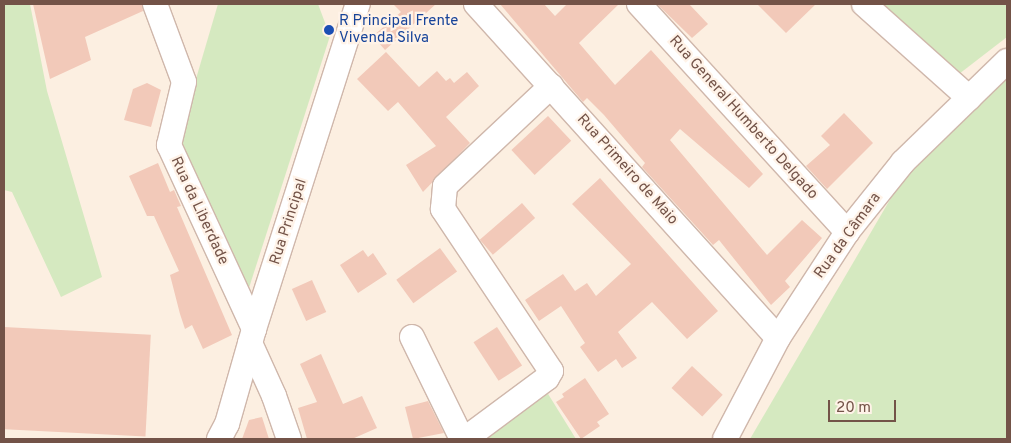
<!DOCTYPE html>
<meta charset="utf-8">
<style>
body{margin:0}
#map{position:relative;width:1011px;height:443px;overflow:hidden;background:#fcefe1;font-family:Overpass,sans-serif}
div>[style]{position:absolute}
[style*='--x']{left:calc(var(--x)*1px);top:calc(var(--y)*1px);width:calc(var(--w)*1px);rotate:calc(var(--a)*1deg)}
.green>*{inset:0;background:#d5e9c0}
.building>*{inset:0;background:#f2c9b9;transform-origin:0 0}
.roads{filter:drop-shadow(1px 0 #cfb7ab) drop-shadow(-1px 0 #cfb7ab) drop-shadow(0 1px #cfb7ab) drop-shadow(0 -1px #cfb7ab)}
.minor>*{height:24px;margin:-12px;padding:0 12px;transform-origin:12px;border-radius:12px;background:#fff}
.dots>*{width:14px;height:14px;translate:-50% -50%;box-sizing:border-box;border:2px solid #fff3e8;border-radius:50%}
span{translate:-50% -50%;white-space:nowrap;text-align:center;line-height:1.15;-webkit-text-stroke:4.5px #fff3e8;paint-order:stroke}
.transit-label{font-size:15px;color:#164399}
.left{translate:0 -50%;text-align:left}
.street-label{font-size:15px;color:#735348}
.frame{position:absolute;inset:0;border:5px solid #735348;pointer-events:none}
.scale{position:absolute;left:828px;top:400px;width:68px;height:22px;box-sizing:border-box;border:2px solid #735348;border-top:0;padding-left:6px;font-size:15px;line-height:18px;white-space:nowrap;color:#735348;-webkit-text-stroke:4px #fff3e8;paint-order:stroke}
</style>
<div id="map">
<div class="green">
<i style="clip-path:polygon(4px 4px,30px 4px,47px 91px,102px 277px,61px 297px,12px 192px,4px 190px)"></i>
<i style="clip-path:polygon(218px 4px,318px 4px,330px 36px,248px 291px,178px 140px)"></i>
<i style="clip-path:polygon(880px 4px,1007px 4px,1007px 37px,959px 74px)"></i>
<i style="clip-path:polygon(1005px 76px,1007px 79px,1007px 439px,750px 439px,905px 174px)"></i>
<i style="clip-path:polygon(545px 389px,576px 439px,480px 439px)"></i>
</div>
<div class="building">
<i style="clip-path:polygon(33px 4px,142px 4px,143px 11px,85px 37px,91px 60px,50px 79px)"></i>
<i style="clip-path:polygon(393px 4px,436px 4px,385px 50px,373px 36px,401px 12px)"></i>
<i style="clip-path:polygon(500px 4px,544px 4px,555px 16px,567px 4px,619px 4px,579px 43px,615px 85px,651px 50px,763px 174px,749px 188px,680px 129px,670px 140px,767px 255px,802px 220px,822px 238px,785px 281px,790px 287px,771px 305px,719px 240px,713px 245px,703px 234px,642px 167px,645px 163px,604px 115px,587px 98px,583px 102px)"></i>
<i style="clip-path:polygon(657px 4px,689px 4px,708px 24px,692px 38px)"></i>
<i style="clip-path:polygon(757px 4px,816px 4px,786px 33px)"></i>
<i style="clip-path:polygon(386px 52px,419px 87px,437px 71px,446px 81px,450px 78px,454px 83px,467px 72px,479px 86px,446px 117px,470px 143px,423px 192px,406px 165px,436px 146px,398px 102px,388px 111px,357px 79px)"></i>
<i style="clip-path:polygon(147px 83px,161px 90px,151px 127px,124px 120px,133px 89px)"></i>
<i style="clip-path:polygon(844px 113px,873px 143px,827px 189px,806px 166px,830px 145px,821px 136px)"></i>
<i style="left:548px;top:116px;width:34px;height:50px;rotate:47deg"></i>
<i style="clip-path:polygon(158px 163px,170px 192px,174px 190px,181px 206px,177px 207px,232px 335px,203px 349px,192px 325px,185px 329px,180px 314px,170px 275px,179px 271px,154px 216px,147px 216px,129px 176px)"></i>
<i style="clip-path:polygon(600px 178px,718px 311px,687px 339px,652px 302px,618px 332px,637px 358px,622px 368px,616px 359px,598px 372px,580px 347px,585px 343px,561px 306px,539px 321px,525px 300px,563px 274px,575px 291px,587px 283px,596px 296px,631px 264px,572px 204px)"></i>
<i style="left:522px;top:203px;width:20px;height:56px;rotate:49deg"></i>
<i style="left:440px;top:248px;width:29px;height:54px;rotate:54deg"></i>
<i style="clip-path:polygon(363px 250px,368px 257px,373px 253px,387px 274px,358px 293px,340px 265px)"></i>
<i style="left:312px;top:280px;width:35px;height:22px;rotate:66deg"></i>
<i style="left:4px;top:327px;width:147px;height:102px;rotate:3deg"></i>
<i style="left:497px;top:327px;width:46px;height:28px;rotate:57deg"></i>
<i style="clip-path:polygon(321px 354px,343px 404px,362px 396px,377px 428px,352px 439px,307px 439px,298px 408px,317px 402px,300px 364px)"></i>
<i style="left:692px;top:366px;width:42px;height:30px;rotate:43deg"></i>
<i style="clip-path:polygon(585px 378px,609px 414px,597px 422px,600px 426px,581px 439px,556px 402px,564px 397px,562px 394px)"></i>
<i style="clip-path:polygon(428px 401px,444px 433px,413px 439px,405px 407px)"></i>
<i style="clip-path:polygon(262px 417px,269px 439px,242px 439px,249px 420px)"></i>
</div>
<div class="roads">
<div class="minor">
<i style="--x:155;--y:4;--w:83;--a:69.6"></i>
<i style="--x:184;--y:82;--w:65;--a:103.4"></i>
<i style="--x:169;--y:145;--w:203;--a:65.2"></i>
<i style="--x:476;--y:4;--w:450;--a:47.9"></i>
<i style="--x:639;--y:4;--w:309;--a:47.6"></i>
<i style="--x:864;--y:4;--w:141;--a:41.8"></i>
<i style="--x:412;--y:337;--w:114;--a:63.9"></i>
<i style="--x:250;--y:343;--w:58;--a:65.6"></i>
<i style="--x:274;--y:396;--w:46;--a:70.8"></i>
<i style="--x:219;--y:439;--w:17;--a:-62"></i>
<i style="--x:227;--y:424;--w:99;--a:-74.1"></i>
<i style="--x:254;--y:329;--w:341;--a:-72.3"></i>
<i style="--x:465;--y:439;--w:102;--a:-36.6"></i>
<i style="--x:547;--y:378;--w:8;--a:-60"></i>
<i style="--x:551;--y:371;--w:195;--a:-123.7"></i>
<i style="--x:443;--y:209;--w:23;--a:-85"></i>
<i style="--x:445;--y:186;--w:146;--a:-43.3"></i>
<i style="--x:725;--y:439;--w:114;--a:-62.3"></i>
<i style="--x:778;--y:338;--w:126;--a:-56.9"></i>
<i style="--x:847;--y:232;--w:90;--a:-51.3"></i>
<i style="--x:903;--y:162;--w:145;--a:-44.2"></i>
</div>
</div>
<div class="dots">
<i style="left:329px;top:30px;background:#1a4fb4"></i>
</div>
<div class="transit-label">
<span class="left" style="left:339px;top:30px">R Principal Frente<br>Vivenda Silva</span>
</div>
<div class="street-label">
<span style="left:743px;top:118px;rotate:48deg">Rua General Humberto Delgado</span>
<span style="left:627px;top:170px;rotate:48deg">Rua Primeiro de Maio</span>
<span style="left:199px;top:211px;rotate:65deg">Rua da Liberdade</span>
<span style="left:289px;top:222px;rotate:-72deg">Rua Principal</span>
<span style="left:848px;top:236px;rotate:-54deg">Rua da Câmara</span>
</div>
<div class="frame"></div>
<div class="scale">20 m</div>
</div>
